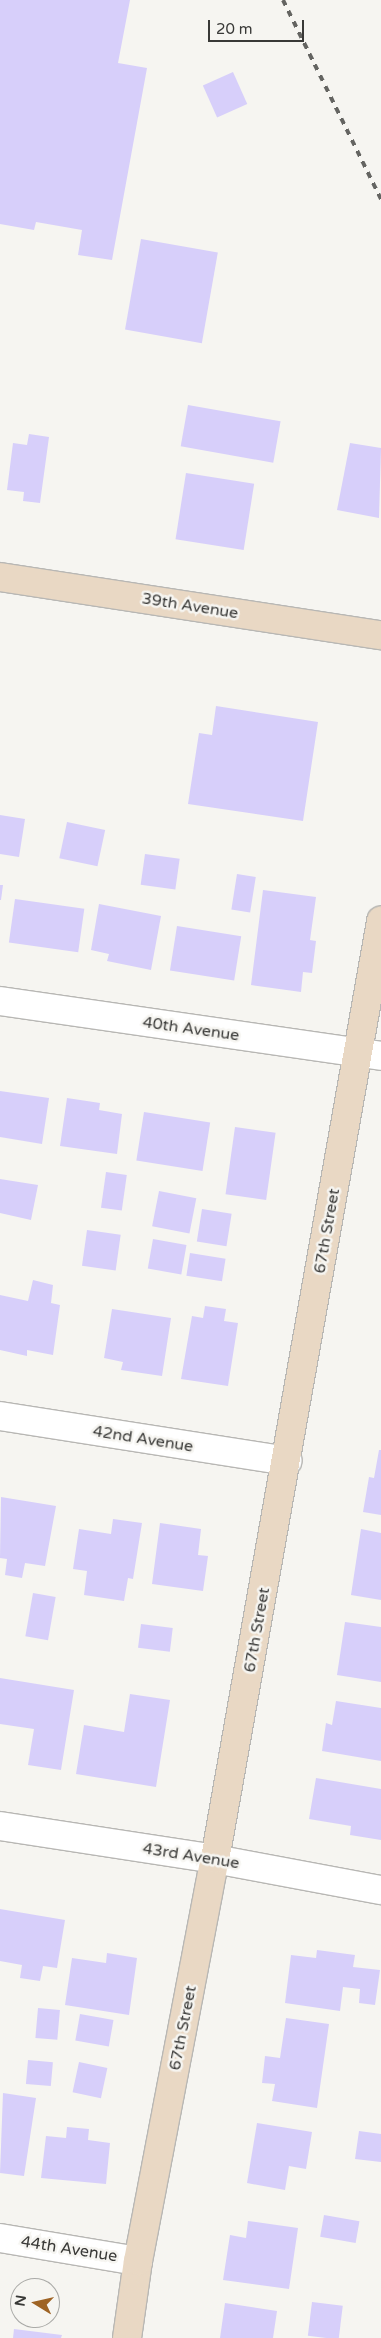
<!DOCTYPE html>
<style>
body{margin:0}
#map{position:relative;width:381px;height:2338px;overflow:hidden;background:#f6f5f1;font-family:"Varela Round",sans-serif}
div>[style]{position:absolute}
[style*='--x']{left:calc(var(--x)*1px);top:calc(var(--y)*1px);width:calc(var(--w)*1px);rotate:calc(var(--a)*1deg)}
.building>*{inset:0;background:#d7cffa;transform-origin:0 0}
.roads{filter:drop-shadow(1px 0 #b8b7b4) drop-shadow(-1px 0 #b8b7b4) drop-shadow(0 1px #b8b7b4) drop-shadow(0 -1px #b8b7b4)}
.street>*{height:28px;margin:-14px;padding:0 14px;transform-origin:14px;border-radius:14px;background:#fff}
.secondary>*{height:28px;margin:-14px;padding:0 14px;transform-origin:14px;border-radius:14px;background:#e9d8c4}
.rail>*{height:4px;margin-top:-2px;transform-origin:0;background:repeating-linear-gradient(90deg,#646461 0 6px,transparent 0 12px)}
span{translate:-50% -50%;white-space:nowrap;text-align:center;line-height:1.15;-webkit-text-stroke:5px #f6f5f1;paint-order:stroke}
.street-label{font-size:16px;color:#393937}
.north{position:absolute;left:10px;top:2278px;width:50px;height:50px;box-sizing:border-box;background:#f6f5f1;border:1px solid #aaaaa7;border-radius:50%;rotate:279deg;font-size:14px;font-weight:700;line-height:20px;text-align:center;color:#393937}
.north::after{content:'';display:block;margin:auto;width:18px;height:22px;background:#9e6324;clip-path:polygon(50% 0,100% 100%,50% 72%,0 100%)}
.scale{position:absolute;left:208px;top:20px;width:96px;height:22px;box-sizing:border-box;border:2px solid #393937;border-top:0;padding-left:6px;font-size:15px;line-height:18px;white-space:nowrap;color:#393937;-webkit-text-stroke:4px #f6f5f1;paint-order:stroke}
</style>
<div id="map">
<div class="building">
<i style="clip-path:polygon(0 0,130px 0,118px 63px,147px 68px,112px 260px,78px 255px,82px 230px,36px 222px,34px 230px,0 224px)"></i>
<i style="left:233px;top:72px;width:35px;height:33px;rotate:66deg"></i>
<i style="left:141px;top:239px;width:78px;height:92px;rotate:10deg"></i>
<i style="left:188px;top:405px;width:94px;height:42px;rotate:10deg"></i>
<i style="clip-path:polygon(29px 434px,49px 437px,40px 503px,23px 501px,24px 492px,7px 490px,13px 443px,27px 445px)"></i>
<i style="clip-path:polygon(350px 443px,381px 448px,379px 518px,337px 510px)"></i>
<i style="left:186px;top:473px;width:69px;height:67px;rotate:9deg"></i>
<i style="clip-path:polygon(216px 706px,318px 722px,303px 821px,188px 804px,199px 733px,212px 735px)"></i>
<i style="clip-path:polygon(0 815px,25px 819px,19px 857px,0 854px)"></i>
<i style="left:67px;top:822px;width:39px;height:37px;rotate:12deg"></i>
<i style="left:145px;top:854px;width:35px;height:31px;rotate:8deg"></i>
<i style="left:237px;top:874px;width:19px;height:36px;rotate:9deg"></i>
<i style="clip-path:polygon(0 885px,3px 885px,1px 900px,0 900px)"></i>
<i style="clip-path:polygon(263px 890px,316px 897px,310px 940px,316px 941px,312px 973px,303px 972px,301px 992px,251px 985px)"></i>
<i style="left:15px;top:899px;width:70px;height:44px;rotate:8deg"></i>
<i style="clip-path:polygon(99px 904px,161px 916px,151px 970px,107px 961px,109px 954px,91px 950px)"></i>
<i style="left:177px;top:926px;width:65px;height:45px;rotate:9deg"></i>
<i style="clip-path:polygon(0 1091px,49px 1098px,42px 1144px,0 1137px)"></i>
<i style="clip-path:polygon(67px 1098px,100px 1103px,99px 1110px,122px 1114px,117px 1154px,60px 1146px)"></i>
<i style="left:144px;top:1112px;width:67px;height:49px;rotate:9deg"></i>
<i style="left:235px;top:1127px;width:41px;height:68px;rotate:8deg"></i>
<i style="left:106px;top:1172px;width:21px;height:36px;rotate:8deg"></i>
<i style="clip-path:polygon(0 1179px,38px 1185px,31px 1220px,0 1213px)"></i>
<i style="left:159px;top:1191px;width:38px;height:36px;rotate:11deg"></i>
<i style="left:202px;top:1209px;width:30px;height:33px;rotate:9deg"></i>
<i style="left:87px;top:1230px;width:34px;height:36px;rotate:8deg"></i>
<i style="left:153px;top:1239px;width:34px;height:30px;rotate:10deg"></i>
<i style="left:190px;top:1253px;width:36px;height:23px;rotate:9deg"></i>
<i style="clip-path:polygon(33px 1280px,53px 1285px,51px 1303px,60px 1305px,53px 1355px,27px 1350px,27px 1356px,0 1350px,0 1295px,28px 1301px)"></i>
<i style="clip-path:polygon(205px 1306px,226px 1309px,224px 1321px,238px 1323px,228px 1386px,181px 1379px,192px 1316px,203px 1318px)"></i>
<i style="clip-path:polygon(112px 1309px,171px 1318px,162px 1376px,121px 1370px,123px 1362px,104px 1358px)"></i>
<i style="clip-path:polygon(379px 1450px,381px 1450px,381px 1515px,363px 1512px,369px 1477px,374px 1478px)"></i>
<i style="clip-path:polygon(1px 1497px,56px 1506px,45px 1566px,25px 1563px,22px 1578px,5px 1575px,7px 1559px,0 1558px)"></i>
<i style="clip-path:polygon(113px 1519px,142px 1523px,133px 1579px,128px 1578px,124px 1601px,84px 1595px,87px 1571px,73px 1569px,79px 1529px,111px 1534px)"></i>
<i style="clip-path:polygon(160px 1523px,201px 1529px,198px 1555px,208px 1556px,203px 1591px,152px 1584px)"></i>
<i style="clip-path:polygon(361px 1529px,381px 1533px,381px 1600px,351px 1595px)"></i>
<i style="left:33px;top:1593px;width:23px;height:44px;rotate:10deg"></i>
<i style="clip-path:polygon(345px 1622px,381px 1627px,381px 1682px,337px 1675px)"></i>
<i style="left:141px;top:1624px;width:32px;height:24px;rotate:7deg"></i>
<i style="clip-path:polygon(0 1678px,74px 1690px,61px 1770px,28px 1765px,34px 1729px,0 1724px)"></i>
<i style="clip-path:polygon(130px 1694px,170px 1700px,156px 1787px,76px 1774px,84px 1725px,124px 1732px)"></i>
<i style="clip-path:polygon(336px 1701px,381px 1708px,381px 1761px,322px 1751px,326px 1723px,332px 1725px)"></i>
<i style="clip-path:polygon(316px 1778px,381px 1789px,381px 1840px,350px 1835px,351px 1826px,309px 1819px)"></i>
<i style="clip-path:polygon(0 1909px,65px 1920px,57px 1968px,43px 1966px,40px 1981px,20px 1978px,22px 1965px,0 1961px)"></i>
<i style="clip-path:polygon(317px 1950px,355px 1955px,353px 1967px,380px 1970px,375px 2005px,359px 2003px,360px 1989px,343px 1987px,340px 2011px,285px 2003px,291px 1955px,316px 1958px)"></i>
<i style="clip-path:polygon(107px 1953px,137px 1958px,129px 2015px,65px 2005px,72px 1958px,106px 1963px)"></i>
<i style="left:38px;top:2008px;width:22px;height:30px;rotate:5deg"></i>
<i style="left:80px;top:2014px;width:34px;height:27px;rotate:10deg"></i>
<i style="clip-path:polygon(286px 2018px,329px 2024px,317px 2108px,272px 2101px,275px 2084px,262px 2083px,265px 2056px,280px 2058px)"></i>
<i style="left:28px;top:2060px;width:25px;height:24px;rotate:5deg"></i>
<i style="left:79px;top:2062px;width:29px;height:31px;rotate:12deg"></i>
<i style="clip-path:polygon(3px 2093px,36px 2098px,24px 2176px,0 2173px)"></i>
<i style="clip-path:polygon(257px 2123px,312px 2132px,306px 2169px,289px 2166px,285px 2190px,247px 2183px)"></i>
<i style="clip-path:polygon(67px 2127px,89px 2129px,88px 2140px,110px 2143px,106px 2184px,41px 2178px,46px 2136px,66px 2138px)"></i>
<i style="clip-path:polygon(359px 2131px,381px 2134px,381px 2162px,355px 2159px)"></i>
<i style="left:324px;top:2215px;width:36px;height:22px;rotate:10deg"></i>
<i style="clip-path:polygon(248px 2221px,298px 2228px,289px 2289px,223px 2280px,230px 2235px,246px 2238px)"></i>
<i style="left:312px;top:2302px;width:31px;height:34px;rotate:7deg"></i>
<i style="clip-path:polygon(225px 2303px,277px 2311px,273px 2338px,220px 2338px)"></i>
<i style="clip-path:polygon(14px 2329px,62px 2335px,61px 2338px,13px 2338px)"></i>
</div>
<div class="roads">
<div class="street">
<i style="--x:0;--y:1001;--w:385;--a:8.2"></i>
<i style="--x:0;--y:1416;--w:291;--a:8.9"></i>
<i style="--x:0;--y:1826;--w:218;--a:8.7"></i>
<i style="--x:215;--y:1859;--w:169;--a:10.6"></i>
<i style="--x:0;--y:2238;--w:140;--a:9.5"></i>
</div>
<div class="secondary">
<i style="--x:0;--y:577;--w:385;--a:8.7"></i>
<i style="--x:127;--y:2338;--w:78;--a:-81.9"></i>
<i style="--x:138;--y:2261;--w:409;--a:-79.2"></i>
<i style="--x:215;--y:1859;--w:953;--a:-79.96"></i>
</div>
</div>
<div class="rail">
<i style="--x:283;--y:0;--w:222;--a:63.8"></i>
</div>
<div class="street-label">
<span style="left:190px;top:606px;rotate:9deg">39th Avenue</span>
<span style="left:191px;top:1029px;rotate:8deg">40th Avenue</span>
<span style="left:327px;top:1231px;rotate:-80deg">67th Street</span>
<span style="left:143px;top:1439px;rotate:9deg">42nd Avenue</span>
<span style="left:257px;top:1630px;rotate:-80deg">67th Street</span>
<span style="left:191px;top:1856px;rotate:9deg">43rd Avenue</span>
<span style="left:183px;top:2028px;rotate:-79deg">67th Street</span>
<span style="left:69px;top:2249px;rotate:9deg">44th Avenue</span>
</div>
<div class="north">N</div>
<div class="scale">20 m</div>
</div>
